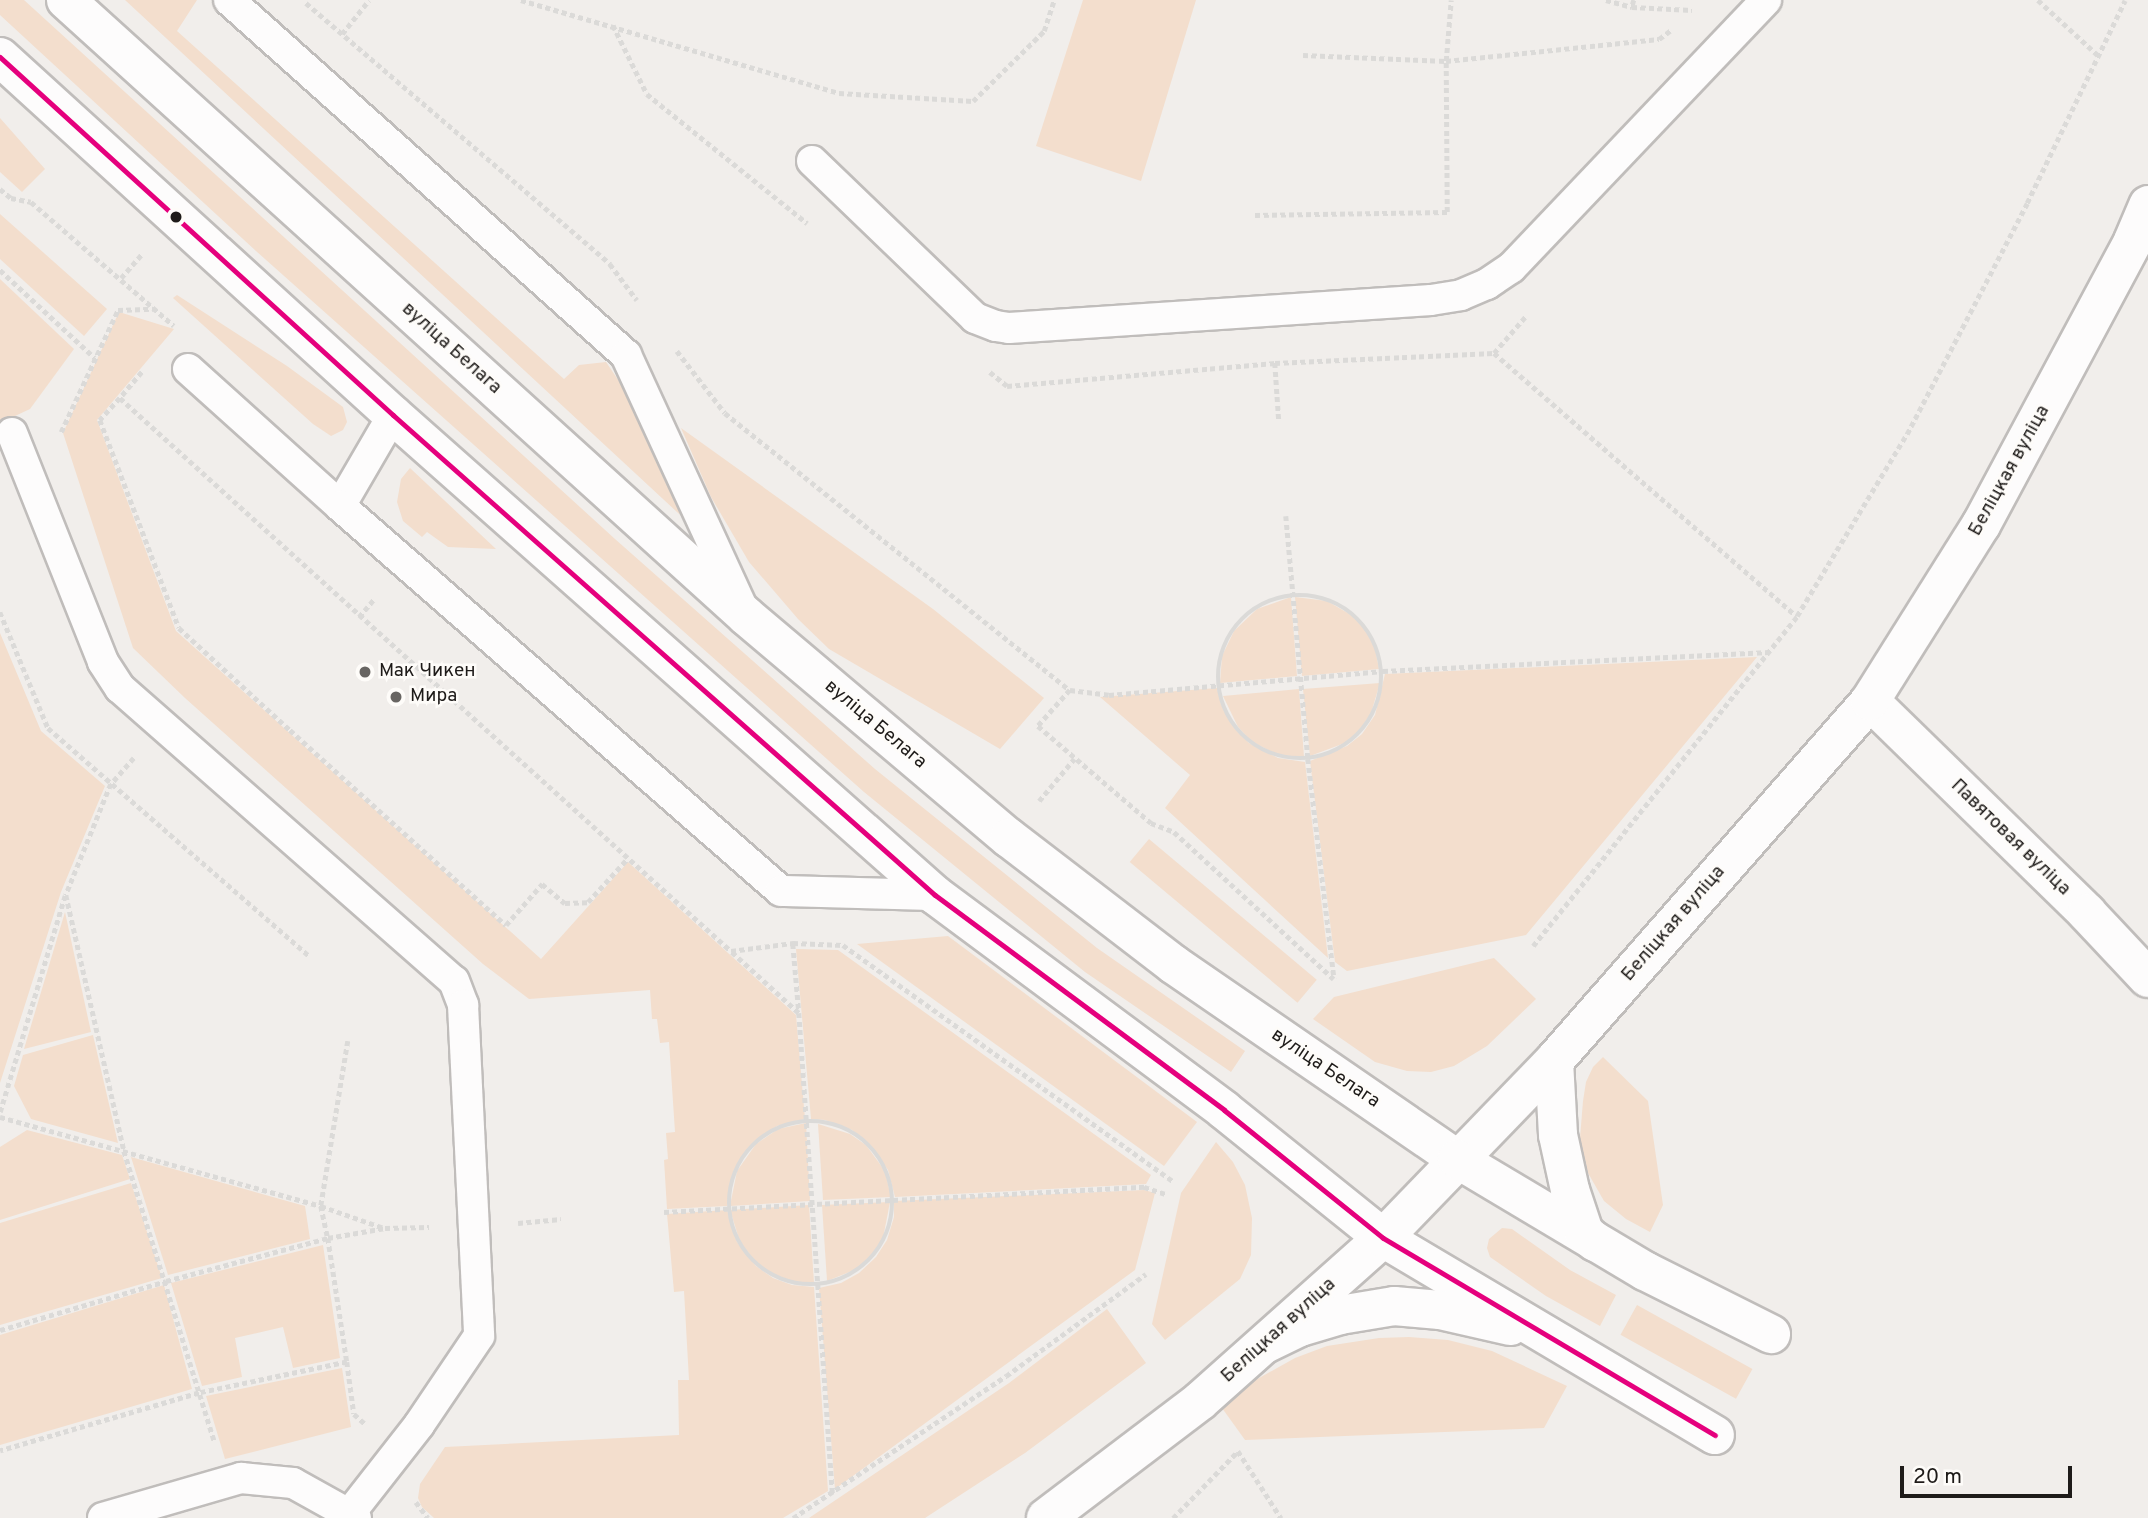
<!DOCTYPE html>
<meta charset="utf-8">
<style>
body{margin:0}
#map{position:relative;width:2148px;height:1518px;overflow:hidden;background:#f1eeeb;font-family:Overpass,sans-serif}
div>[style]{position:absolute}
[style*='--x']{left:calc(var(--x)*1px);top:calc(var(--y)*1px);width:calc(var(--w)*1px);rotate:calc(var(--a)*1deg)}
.green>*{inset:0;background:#f3decd;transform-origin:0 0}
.path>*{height:4.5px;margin-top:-2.25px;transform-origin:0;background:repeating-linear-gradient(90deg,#dbdad8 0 5px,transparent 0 8.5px)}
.path>.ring{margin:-2.25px;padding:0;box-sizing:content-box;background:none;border:4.5px solid #dbdad8;border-radius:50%}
.roads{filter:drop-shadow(2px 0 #c0bdbb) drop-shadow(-2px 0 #c0bdbb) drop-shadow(0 2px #c0bdbb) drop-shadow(0 -2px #c0bdbb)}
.lane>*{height:30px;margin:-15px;padding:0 15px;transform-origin:15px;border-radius:15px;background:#fdfcfc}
.street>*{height:38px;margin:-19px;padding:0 19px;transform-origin:19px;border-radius:19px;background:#fdfcfc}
.secondary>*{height:38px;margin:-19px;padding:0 19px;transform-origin:19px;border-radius:19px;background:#fdfcfc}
.bus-1>*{height:5px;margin:-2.5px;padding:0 2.5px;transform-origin:2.5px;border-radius:2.5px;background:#e5007d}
.dots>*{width:19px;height:19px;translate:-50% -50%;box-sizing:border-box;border:4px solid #fefcf9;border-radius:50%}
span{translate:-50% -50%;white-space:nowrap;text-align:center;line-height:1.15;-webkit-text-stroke:5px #fefcf9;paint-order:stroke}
.street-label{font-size:19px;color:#1e1b19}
.poi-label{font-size:19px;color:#1e1b19}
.left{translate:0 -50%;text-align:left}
.scale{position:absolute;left:1900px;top:1466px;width:172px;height:32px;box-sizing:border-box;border:4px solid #1e1b19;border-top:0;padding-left:9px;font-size:21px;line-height:24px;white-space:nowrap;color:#1e1b19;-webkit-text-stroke:5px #fefcf9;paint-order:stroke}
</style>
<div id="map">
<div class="green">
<i style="clip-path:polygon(0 0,24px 0,615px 539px,875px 769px,1097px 948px,1245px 1051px,1231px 1072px,1085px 972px,864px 792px,256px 251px,0 15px)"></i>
<i style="clip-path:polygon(125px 0,197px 0,177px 31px,564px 379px,579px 365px,606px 362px,627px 393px,691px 525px)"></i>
<i style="clip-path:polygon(1083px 0,1196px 0,1141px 181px,1036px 146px)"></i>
<i style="clip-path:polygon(0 118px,45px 169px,22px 192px,0 172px)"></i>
<i style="clip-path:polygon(0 214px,107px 309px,84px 336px,0 259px)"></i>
<i style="clip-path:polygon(0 279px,74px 349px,30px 409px,0 423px)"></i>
<i style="clip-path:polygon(177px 295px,287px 366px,343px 407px,347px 422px,343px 430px,331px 436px,313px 424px,173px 298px)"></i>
<i style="clip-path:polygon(119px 312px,174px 329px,97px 420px,176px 631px,541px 959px,628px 862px,796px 1015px,805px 1119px,777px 1126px,753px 1143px,734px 1170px,727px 1206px,667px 1209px,664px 1160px,668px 1159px,666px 1133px,675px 1132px,669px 1042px,660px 1043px,657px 1019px,652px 1019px,650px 990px,529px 999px,483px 964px,185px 698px,133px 648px,63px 433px)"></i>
<i style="clip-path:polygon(681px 428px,933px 609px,1044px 698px,1000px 749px,829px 649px,798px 619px,749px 562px,711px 497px)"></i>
<i style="clip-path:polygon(410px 468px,496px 549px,448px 547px,427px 532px,422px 537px,403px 521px,397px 502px,401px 479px)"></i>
<i style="clip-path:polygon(1291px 597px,1297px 676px,1220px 683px,1222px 656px,1234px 631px,1257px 609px)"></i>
<i style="clip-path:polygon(1295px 597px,1327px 601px,1353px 616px,1366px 630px,1375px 648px,1379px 669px,1302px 676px)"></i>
<i style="clip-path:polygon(0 633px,41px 731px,105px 786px,61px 892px,0 1083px)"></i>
<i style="clip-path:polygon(1757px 657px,1526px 935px,1347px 971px,1335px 962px,1310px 761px,1347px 746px,1362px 734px,1375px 715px,1385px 674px)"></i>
<i style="clip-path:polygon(1380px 683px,1371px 713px,1359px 731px,1345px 743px,1310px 756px,1303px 689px)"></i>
<i style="clip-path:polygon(1217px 688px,1221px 704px,1235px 729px,1249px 743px,1278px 758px,1305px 762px,1328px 958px,1165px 808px,1190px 775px,1100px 697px)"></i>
<i style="clip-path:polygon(1299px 689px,1304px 757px,1278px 755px,1251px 741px,1238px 727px,1223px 696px)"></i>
<i style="left:1149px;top:839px;width:219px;height:30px;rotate:40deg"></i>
<i style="clip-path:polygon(65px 912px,91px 1032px,24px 1049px)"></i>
<i style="clip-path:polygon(948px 936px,1197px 1122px,1164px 1166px,857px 944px)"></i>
<i style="clip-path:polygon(796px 949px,838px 950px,1151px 1175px,1146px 1184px,895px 1197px,888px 1170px,868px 1143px,852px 1130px,825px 1120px,811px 1119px)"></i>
<i style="clip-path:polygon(1494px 958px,1536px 999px,1487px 1046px,1454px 1066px,1431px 1072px,1407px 1071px,1375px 1062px,1313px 1019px,1334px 997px)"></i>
<i style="clip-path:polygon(93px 1035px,118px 1143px,31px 1119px,14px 1086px,23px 1055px)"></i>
<i style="clip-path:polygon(1603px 1057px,1648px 1101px,1663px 1205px,1650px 1232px,1626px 1219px,1604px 1201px,1588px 1173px,1580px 1138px,1583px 1101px,1586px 1082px,1593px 1067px)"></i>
<i style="clip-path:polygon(806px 1123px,810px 1201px,730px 1206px,737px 1171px,756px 1144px,778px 1129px)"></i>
<i style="clip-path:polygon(818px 1124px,850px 1134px,866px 1145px,885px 1171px,891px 1197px,823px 1200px)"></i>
<i style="clip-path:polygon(27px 1130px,122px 1155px,130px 1179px,0 1220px,0 1147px)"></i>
<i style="clip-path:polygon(1216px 1142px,1233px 1162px,1245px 1185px,1252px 1218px,1251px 1255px,1240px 1279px,1165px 1340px,1152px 1324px,1181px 1193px)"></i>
<i style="clip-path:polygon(131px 1157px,305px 1206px,310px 1239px,168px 1275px)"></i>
<i style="clip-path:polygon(131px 1183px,162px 1278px,0 1325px,0 1223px)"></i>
<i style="clip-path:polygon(1144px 1190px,1155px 1193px,1135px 1270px,835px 1489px,819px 1288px,841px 1283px,859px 1273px,876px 1257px,887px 1240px,894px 1217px,894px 1201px)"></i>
<i style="clip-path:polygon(890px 1202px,883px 1238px,872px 1254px,857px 1269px,827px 1281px,822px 1205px)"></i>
<i style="clip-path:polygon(809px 1205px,814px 1283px,793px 1282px,774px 1276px,758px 1265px,740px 1242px,730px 1210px)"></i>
<i style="clip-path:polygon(727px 1210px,737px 1242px,756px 1266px,773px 1278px,792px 1285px,814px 1287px,828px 1491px,783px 1518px,434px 1518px,422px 1507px,418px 1498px,420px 1484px,445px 1447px,679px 1435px,678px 1380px,689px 1380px,684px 1291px,674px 1292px,667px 1214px)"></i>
<i style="clip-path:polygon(1502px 1228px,1512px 1229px,1570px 1270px,1616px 1295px,1600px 1326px,1546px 1296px,1490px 1257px,1487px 1248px,1489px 1239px)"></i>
<i style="clip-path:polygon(323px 1245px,340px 1358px,293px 1368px,283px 1327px,235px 1338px,242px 1377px,202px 1386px,171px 1283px)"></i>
<i style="clip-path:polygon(164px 1285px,192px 1389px,0 1445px,0 1335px)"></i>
<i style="left:1637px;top:1305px;width:132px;height:34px;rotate:29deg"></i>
<i style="clip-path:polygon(1107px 1309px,1146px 1363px,1025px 1453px,925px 1518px,809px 1518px,1009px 1383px)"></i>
<i style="clip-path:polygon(1409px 1337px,1448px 1340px,1492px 1351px,1567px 1386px,1544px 1428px,1245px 1440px,1222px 1408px,1252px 1382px,1295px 1358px,1327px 1346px,1379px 1338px)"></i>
<i style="clip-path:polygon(342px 1368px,351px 1427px,225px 1459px,206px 1396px)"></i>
</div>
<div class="path">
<i style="--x:521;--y:0;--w:331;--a:16.3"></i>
<i style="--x:839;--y:93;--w:134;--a:3.4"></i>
<i style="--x:973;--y:101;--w:100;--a:-44.6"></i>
<i style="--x:1044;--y:31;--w:33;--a:-72"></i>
<i style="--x:1606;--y:0;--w:27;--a:15"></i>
<i style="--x:1634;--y:0;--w:7;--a:106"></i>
<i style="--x:1632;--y:7;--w:60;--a:2.9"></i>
<i style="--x:2038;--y:0;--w:84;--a:42.6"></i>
<i style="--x:306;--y:3;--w:401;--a:40.6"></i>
<i style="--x:610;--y:264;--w:45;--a:53.1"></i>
<i style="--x:613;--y:25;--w:77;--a:63.8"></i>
<i style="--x:647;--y:94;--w:206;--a:38.9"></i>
<i style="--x:342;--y:34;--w:43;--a:-51.5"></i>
<i style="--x:1303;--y:55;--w:143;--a:2.4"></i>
<i style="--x:1446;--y:61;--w:214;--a:-5.9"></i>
<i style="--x:1659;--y:39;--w:15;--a:-37"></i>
<i style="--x:0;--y:189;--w:14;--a:39"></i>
<i style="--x:11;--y:198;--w:20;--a:11"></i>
<i style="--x:31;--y:202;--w:189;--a:40.9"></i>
<i style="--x:1255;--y:215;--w:192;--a:-0.9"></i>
<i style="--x:1447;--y:212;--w:151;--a:-90.4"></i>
<i style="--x:1446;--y:61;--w:61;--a:-85.3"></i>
<i style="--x:0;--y:270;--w:129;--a:42.8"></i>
<i style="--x:121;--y:278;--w:33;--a:-49"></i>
<i style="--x:677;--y:351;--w:78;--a:52.3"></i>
<i style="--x:725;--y:413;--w:442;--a:38.8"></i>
<i style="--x:1070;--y:690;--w:48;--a:131.6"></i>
<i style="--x:1038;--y:726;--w:149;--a:40.6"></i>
<i style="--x:1151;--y:823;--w:25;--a:21"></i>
<i style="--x:1174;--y:832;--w:217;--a:42.6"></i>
<i style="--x:1494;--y:353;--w:48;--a:-49.3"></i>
<i style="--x:1275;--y:363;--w:58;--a:86.1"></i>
<i style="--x:142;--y:372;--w:34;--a:130"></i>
<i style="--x:120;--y:398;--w:824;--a:42.15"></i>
<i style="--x:731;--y:951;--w:63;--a:-7.4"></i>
<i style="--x:793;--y:943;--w:50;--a:2.3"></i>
<i style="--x:843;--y:945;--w:406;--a:35.6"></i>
<i style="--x:990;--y:372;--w:22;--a:39"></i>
<i style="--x:1007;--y:386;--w:269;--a:-4.9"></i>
<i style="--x:1275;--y:363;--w:219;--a:-2.6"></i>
<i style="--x:1494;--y:353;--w:401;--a:41"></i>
<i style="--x:120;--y:398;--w:30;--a:132"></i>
<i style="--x:100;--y:420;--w:222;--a:69.2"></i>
<i style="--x:179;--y:628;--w:151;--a:42.6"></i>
<i style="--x:290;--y:730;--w:291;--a:42.1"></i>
<i style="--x:506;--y:925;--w:55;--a:-48.7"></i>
<i style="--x:542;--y:884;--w:30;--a:40"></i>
<i style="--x:565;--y:903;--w:23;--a:-2"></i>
<i style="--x:588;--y:902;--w:59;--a:-47.7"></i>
<i style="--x:61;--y:432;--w:135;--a:-65"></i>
<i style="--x:118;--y:310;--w:35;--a:-2"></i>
<i style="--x:1286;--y:516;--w:244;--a:84.8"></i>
<i style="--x:1308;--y:759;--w:221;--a:83.2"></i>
<i class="ring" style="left:1218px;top:595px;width:159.5px;height:159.5px"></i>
<i style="--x:0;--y:612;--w:126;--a:67.5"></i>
<i style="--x:48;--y:728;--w:347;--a:41.1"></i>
<i style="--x:359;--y:617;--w:25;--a:-50"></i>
<i style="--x:1070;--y:690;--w:39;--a:7"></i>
<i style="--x:1109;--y:695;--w:275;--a:-5"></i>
<i style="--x:1383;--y:671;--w:387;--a:-2.8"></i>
<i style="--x:134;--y:758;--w:35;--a:131"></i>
<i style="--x:111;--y:784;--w:120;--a:112.1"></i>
<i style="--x:66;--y:895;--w:262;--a:77.2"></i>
<i style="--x:124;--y:1151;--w:303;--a:72.7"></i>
<i style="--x:1039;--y:801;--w:55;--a:-50.2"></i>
<i style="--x:793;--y:944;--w:68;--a:85"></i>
<i style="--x:1533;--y:946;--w:423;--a:-51.3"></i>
<i style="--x:1797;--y:616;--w:213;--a:-58.9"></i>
<i style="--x:1907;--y:434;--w:260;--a:-62.5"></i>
<i style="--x:2027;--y:203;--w:225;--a:-64.2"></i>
<i style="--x:732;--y:952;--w:91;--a:42.3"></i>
<i style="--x:799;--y:1013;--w:482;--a:86"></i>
<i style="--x:348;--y:1041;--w:167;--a:99.3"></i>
<i style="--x:321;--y:1206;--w:67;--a:19.2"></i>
<i style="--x:0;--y:1112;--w:226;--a:-73.3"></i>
<i style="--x:0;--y:1117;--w:333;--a:15.5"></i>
<i style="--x:321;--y:1206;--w:33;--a:78"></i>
<i style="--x:328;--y:1238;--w:58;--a:-10"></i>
<i style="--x:385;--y:1228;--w:44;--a:-1.3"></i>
<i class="ring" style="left:729px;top:1121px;width:159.5px;height:159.5px"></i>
<i style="--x:664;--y:1212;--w:481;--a:-3"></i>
<i style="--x:1144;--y:1187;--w:23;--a:18"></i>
<i style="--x:518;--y:1223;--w:43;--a:-5.3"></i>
<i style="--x:0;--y:1330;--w:173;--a:-16.4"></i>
<i style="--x:166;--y:1281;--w:168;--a:-14.9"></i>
<i style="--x:328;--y:1238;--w:125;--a:81.3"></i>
<i style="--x:347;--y:1362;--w:151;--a:168.2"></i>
<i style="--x:199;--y:1393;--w:207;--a:163.8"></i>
<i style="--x:347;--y:1362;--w:52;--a:82.3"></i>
<i style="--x:354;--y:1414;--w:15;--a:42"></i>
<i style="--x:416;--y:1502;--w:20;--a:53"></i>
<i style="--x:793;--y:1518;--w:256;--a:-33.7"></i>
<i style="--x:1006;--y:1376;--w:173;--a:-36.1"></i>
<i style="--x:1173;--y:1518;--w:93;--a:-45.9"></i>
<i style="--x:1238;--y:1451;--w:80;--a:57.3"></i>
</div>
<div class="roads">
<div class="lane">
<i style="--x:229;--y:0;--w:533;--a:41.8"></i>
<i style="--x:626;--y:355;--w:280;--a:65.3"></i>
<i style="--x:812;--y:161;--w:226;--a:43.9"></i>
<i style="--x:975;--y:318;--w:22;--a:21"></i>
<i style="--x:996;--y:326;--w:13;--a:9"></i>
<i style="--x:1009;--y:328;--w:423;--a:-3.8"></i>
<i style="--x:1431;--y:300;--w:30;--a:-9"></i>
<i style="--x:1461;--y:295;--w:28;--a:-23"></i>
<i style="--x:1487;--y:284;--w:29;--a:-34"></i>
<i style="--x:1511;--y:268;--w:370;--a:-46.4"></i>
<i style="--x:188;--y:369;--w:205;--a:42"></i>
<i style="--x:393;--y:415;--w:105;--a:120.2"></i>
<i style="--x:340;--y:506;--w:585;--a:41.12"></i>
<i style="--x:781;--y:891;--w:154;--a:1.5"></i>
<i style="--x:12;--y:433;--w:246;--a:68.3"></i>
<i style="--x:103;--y:662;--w:31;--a:57"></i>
<i style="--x:120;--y:688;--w:444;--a:41.3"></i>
<i style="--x:454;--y:981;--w:26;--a:69"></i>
<i style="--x:463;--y:1005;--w:331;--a:87.2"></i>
<i style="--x:479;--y:1336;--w:107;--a:124"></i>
<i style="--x:419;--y:1425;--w:112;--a:128.1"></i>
<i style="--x:103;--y:1518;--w:144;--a:-16.2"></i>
<i style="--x:241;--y:1478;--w:52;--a:5.5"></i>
<i style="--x:293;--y:1483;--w:72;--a:29.1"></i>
</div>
<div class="street">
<i style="--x:1870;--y:701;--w:303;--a:44.3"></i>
<i style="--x:2087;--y:913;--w:89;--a:46.8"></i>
<i style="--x:1046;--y:1518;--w:193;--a:-37.2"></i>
<i style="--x:1200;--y:1401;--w:245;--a:-41.7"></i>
<i style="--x:1383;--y:1238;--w:246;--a:-46"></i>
<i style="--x:1554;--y:1061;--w:479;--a:-48.7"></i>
<i style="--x:1870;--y:701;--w:208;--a:-57.8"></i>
<i style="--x:1981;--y:525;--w:322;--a:-61.8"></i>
<i style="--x:2133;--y:241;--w:39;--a:-67"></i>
</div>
<div class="secondary">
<i style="--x:66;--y:0;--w:918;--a:42.17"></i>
<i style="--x:746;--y:616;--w:344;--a:40.2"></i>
<i style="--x:1009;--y:838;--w:207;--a:37.5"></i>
<i style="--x:1173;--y:964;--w:345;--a:34.5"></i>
<i style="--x:1457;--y:1159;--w:219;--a:30.8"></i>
<i style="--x:1645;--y:1271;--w:141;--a:26.6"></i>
<i style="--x:0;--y:57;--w:532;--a:42.33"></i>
<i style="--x:393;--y:415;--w:724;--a:41.53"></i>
<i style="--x:935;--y:895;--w:360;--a:36.6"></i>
<i style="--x:1224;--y:1110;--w:204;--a:38.8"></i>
<i style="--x:1383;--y:1238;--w:386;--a:30.7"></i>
<i style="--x:1554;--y:1061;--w:74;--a:86.9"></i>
<i style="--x:1558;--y:1135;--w:56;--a:77.7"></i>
<i style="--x:1570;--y:1190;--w:44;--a:71.6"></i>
<i style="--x:1584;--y:1232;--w:15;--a:42"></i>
<i style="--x:1265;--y:1344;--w:39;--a:-26"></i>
<i style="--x:1300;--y:1327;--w:42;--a:-16.7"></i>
<i style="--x:1340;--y:1315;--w:55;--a:-9.5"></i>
<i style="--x:1394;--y:1306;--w:46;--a:5"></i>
<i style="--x:1440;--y:1310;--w:72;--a:12.9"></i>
</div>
</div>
<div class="bus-1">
<i style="--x:0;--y:57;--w:532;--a:42.33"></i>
<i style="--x:393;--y:415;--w:724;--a:41.53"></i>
<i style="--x:935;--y:895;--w:360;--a:36.6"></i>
<i style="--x:1224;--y:1110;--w:204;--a:38.8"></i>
<i style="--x:1383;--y:1238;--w:386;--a:30.7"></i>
</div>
<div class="dots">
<i style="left:176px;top:217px;background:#1e1b19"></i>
<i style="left:365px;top:672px;background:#686562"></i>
<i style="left:396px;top:697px;background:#686562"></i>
</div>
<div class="street-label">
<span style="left:451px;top:349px;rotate:42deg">вуліца Белага</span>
<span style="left:2010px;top:471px;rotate:-61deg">Беліцкая вуліца</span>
<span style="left:875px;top:725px;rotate:40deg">вуліца Белага</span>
<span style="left:2010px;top:838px;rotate:44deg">Павятовая вуліца</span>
<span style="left:1674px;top:924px;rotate:-49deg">Беліцкая вуліца</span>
<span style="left:1325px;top:1069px;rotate:34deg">вуліца Белага</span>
<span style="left:1279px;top:1331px;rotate:-42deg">Беліцкая вуліца</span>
</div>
<div class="poi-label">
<span class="left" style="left:379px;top:672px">Мак Чикен</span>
<span class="left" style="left:410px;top:697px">Мира</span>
</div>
<div class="scale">20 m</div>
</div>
